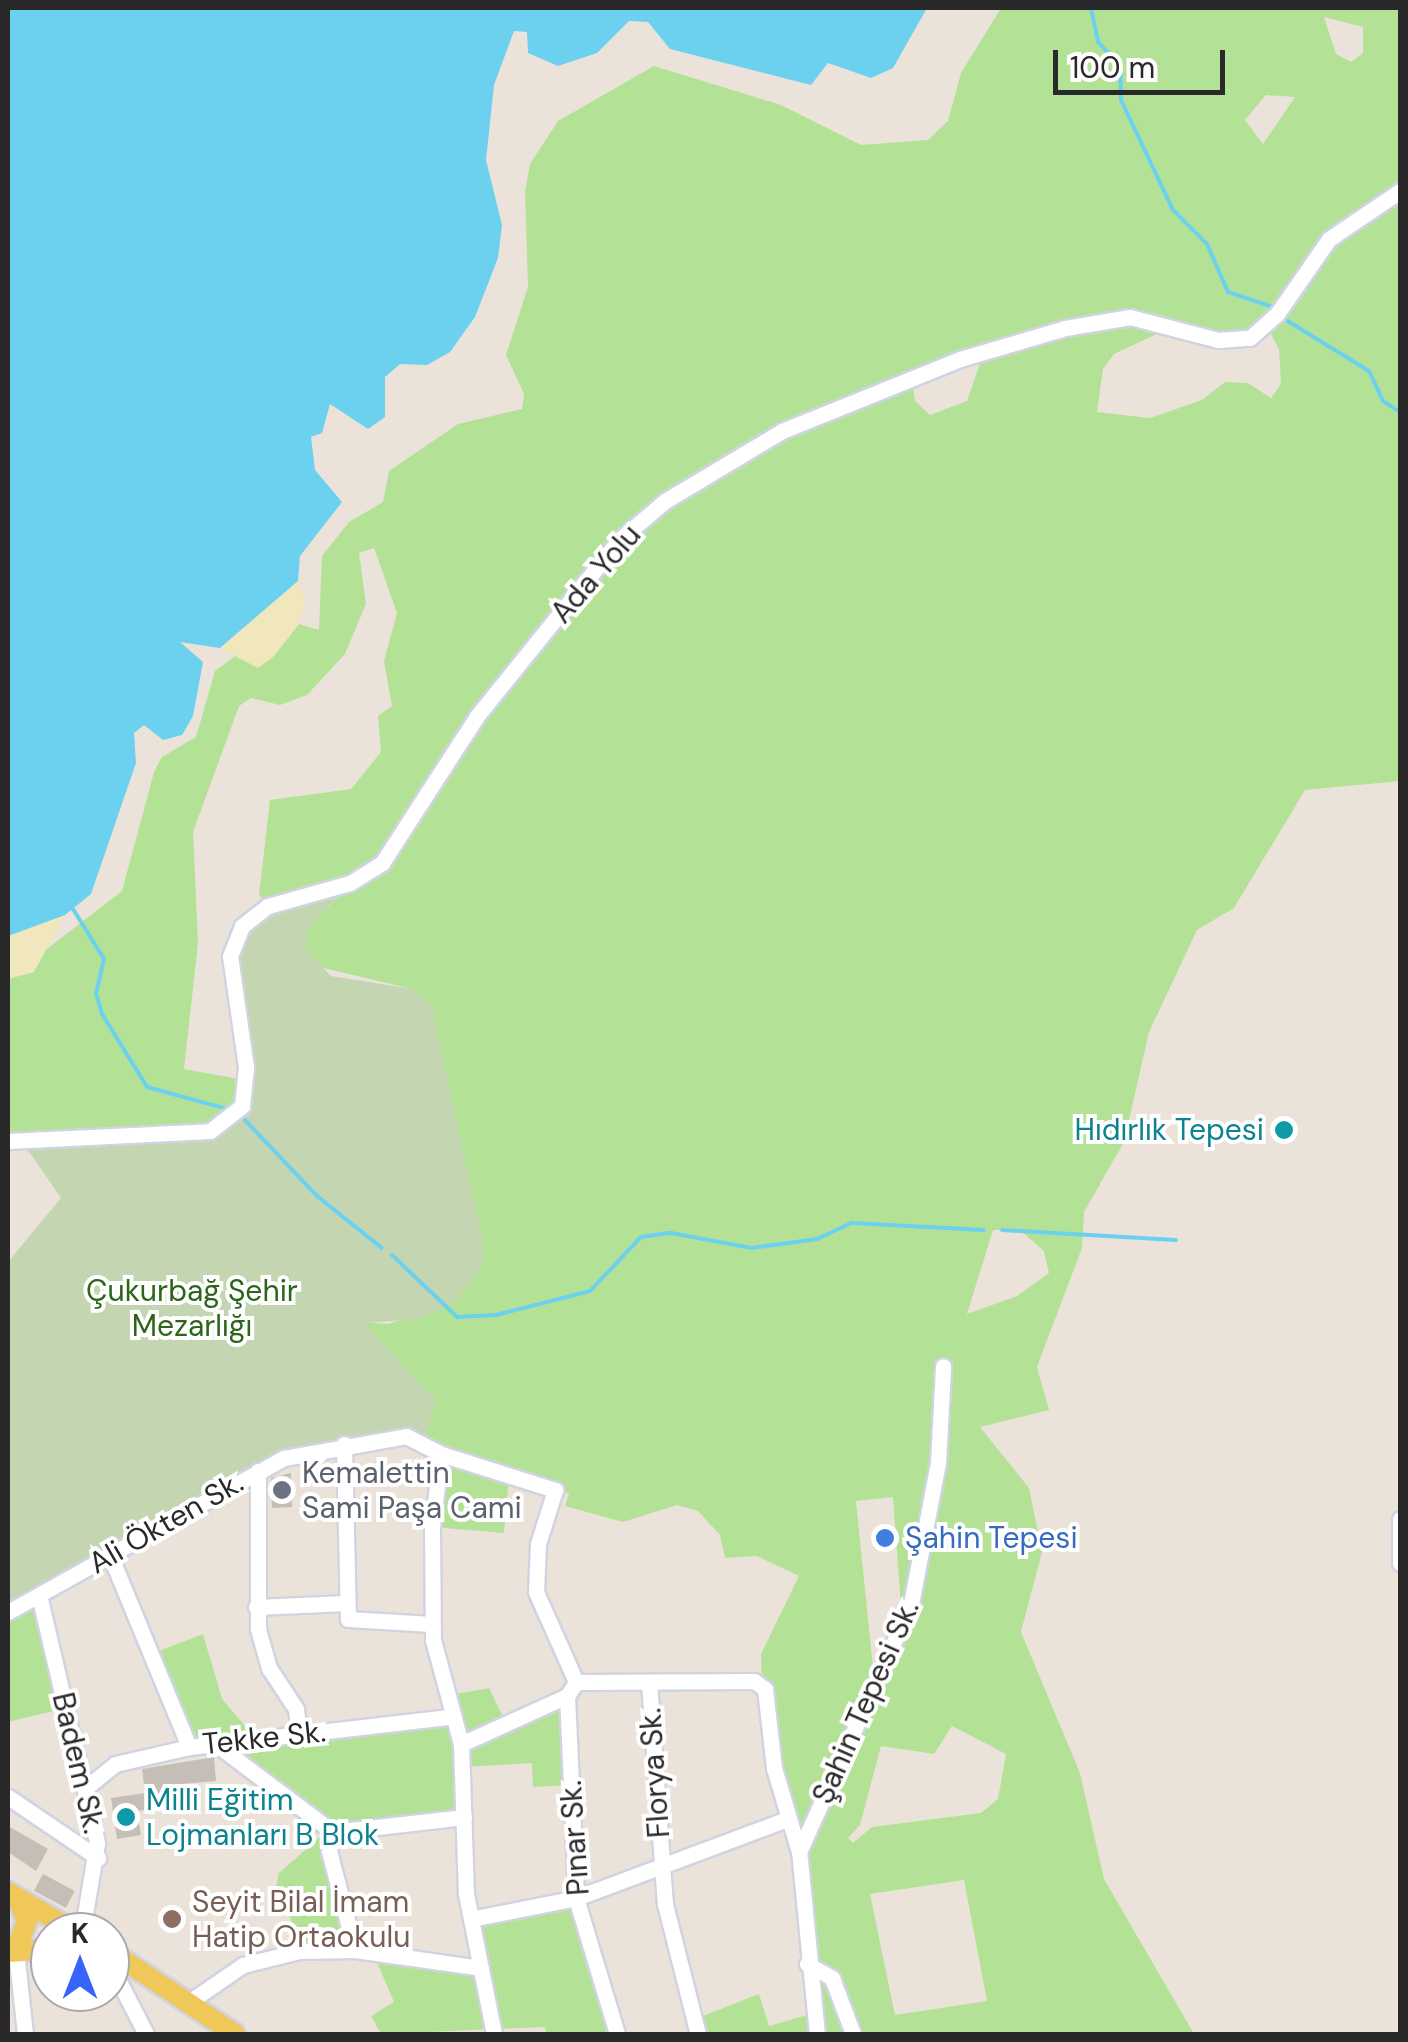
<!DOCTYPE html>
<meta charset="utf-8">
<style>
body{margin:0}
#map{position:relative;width:1408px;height:2042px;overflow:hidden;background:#ebe3da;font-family:"DM Sans",sans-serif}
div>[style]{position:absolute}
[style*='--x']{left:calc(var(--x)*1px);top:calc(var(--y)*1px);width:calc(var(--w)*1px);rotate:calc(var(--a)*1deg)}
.green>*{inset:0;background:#b3e296}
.sand>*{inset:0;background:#f1e7bd}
.cemetery>*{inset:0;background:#c4d5b1}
.water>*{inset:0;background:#6cd1ee}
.stream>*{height:4px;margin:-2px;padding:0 2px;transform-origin:2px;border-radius:2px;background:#6cd1ee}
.building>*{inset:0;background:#c4beb6;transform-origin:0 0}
.roads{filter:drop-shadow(2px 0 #d0d4e2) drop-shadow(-2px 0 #d0d4e2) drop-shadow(0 2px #d0d4e2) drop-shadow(0 -2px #d0d4e2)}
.minor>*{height:15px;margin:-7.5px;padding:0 7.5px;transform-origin:7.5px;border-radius:7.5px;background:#fff}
.major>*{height:20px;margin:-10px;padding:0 10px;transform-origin:10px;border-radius:10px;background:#f0c85a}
.dots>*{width:28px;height:28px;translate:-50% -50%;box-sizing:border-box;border:5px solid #fff;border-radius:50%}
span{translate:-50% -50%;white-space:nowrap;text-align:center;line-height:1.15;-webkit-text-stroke:8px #fff;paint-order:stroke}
.street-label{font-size:30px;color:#292929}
.culture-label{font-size:30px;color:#0d838f}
.right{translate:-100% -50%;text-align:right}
.left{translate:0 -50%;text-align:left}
.park-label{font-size:30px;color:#2c6519}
.worship-label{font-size:30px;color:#5b616d}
.shop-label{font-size:30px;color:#366cbe}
.education-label{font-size:30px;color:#785e54}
.frame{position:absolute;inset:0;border:10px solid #292929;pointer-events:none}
.north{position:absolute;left:30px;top:1912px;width:100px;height:100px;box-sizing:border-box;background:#fff;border:2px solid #a9a9a9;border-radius:50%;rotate:0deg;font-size:28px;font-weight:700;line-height:40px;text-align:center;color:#292929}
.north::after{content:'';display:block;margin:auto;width:35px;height:45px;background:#3964fa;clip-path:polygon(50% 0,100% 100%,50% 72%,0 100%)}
.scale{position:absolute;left:1053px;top:50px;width:172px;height:45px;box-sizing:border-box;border:5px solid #292929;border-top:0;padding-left:12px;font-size:30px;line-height:35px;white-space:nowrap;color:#292929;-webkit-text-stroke:8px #fff;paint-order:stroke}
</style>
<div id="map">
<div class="green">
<i style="clip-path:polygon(evenodd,1001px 8px,1400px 8px,1400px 781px,1305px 790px,1234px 908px,1197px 930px,1149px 1032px,1124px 1142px,1084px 1212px,1082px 1248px,1037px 1367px,1049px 1410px,980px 1427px,1029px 1488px,1042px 1552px,1021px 1632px,1080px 1773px,1104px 1879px,1194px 2034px,698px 2034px,695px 2019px,759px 1994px,769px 2026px,814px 2013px,799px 1852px,762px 1687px,761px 1654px,799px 1576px,757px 1556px,725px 1558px,720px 1535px,698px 1511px,677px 1505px,623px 1522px,565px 1506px,569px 1493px,509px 1476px,504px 1533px,432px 1527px,440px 1454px,424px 1439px,363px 1322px,388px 1324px,454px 1302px,483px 1264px,431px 1005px,412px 989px,315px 966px,305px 948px,308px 929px,348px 886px,268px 906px,259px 895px,270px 800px,351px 789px,381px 752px,378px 716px,392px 706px,384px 661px,397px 613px,374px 548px,359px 553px,366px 604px,345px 654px,307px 695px,280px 705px,251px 698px,239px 706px,193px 832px,198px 943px,184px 1069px,244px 1080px,242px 1106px,210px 1131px,8px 1141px,8px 979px,122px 891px,154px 772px,162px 757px,196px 737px,215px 671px,238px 654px,272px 658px,299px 624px,319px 630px,322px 556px,349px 522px,383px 502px,389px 471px,458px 424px,522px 409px,524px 394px,506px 355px,528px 287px,525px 192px,530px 164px,558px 121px,654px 66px,781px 105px,861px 145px,928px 140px,948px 121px,961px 73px,1001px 8px,1324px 17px,1363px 27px,1363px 53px,1351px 62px,1336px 54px,1324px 17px,1001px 8px,1266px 95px,1295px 97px,1263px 144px,1245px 120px,1266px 95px,1001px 8px,1172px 327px,1250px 338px,1267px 327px,1279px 349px,1281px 384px,1271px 398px,1248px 383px,1225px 382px,1202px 400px,1150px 418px,1097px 412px,1103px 369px,1114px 354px,1172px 327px,1001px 8px,984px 352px,967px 401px,930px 415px,915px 401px,912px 377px,984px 352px,1001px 8px,993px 1230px,1020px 1230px,1044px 1251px,1049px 1273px,1017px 1296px,967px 1314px,993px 1230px,1001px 8px,893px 1497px,902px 1621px,874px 1678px,856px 1501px,893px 1497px,1001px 8px,952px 1726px,1006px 1754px,998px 1799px,981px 1813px,872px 1827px,853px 1843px,848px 1838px,860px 1825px,881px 1746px,934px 1754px,952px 1726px,1001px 8px,964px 1880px,987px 2001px,895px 2015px,870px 1894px,964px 1880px)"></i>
<i style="clip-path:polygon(39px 1595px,66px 1708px,8px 1722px,8px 1612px)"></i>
<i style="clip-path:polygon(203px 1634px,222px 1699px,257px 1740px,449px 1717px,445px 1696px,489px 1688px,507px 1725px,567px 1696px,571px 1785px,533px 1787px,532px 1763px,463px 1767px,464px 1817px,333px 1832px,218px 1745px,189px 1747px,151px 1654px)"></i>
<i style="clip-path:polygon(320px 1837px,328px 1840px,355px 1950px,299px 1951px,286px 1902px,272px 1904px,279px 1873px)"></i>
<i style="clip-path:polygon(576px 1899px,617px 2034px,546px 2034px,545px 2027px,381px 2034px,371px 2016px,394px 2002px,373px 1953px,480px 1968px,471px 1919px)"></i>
</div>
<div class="sand">
<i style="clip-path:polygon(298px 581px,305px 602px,299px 624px,272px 658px,258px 668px,220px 648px)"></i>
<i style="clip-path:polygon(65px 915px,34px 972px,8px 979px,8px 936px)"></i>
</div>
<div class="cemetery">
<i style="clip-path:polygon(350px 883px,309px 928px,305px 948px,331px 976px,412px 989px,431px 1005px,483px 1241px,483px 1265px,454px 1302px,419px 1319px,364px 1323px,436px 1401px,424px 1439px,284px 1458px,8px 1612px,8px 1262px,61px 1198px,21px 1140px,210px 1131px,242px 1106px,230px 956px,255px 914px)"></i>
</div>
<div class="water">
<i style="clip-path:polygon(8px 8px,927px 8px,893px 68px,871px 78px,828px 63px,811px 85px,670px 49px,648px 22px,629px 21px,597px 53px,558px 66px,528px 53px,527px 32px,514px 31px,494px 85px,486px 160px,502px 225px,498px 258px,475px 317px,450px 352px,427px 365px,400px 364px,385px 377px,385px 417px,368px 429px,330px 404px,322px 433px,311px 437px,315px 470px,342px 502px,300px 556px,298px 581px,220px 648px,180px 642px,203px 662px,193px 716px,182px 735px,163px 740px,144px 725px,134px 733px,136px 763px,91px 894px,65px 915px,8px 936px)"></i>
</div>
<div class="stream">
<i style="--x:1091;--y:8;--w:35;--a:78"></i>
<i style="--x:1098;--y:42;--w:33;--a:47"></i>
<i style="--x:1120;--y:66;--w:34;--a:88"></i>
<i style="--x:1121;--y:100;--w:122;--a:64.7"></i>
<i style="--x:1173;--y:210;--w:48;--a:45"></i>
<i style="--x:1207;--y:244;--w:52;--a:66.4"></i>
<i style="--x:1228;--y:292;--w:47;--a:18.4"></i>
<i style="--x:1286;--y:320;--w:97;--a:31.6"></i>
<i style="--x:1369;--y:371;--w:33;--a:65"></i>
<i style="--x:1383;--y:401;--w:20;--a:33"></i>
<i style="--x:73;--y:909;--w:59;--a:58.2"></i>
<i style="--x:104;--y:959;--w:35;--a:103"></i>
<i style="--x:96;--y:993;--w:22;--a:74"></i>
<i style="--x:102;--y:1014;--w:86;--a:58.3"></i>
<i style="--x:147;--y:1087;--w:80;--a:15.3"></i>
<i style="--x:243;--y:1118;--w:108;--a:46.5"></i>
<i style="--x:317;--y:1196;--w:83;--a:38.7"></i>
<i style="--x:1002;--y:1230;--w:174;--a:3.3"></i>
<i style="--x:392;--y:1255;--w:90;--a:43.6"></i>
<i style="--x:457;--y:1317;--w:39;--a:-3"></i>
<i style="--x:496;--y:1315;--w:97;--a:-14.3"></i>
<i style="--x:590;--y:1291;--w:74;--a:-46.6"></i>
<i style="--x:641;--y:1237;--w:30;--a:-8"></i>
<i style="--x:671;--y:1233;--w:82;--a:10.5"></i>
<i style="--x:752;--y:1248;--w:66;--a:-7.9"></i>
<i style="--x:817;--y:1239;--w:38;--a:-25"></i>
<i style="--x:851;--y:1223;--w:133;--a:3"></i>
</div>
<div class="building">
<i style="clip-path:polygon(291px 1473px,292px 1507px,272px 1508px,271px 1478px)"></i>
<i style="clip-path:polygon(214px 1757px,216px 1781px,168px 1785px,171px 1806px,137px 1811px,141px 1835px,117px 1839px,111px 1798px,145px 1793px,142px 1769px)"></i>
<i style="clip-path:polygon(8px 1826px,48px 1849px,36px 1871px,8px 1852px)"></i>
<i style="left:43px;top:1874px;width:36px;height:19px;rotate:28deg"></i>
</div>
<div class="roads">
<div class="minor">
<i style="--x:8;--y:1141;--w:202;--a:-2.8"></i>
<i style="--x:210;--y:1131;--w:41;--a:-38"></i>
<i style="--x:242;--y:1106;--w:39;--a:-84"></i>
<i style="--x:246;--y:1067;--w:112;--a:-98.2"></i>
<i style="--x:230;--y:956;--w:32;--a:-68"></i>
<i style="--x:242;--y:926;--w:33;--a:-38"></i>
<i style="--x:268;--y:906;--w:85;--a:-15.7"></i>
<i style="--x:350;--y:883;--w:38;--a:-32"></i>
<i style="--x:382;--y:863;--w:175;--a:-57.1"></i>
<i style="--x:477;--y:716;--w:225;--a:-51.1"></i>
<i style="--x:618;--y:541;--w:62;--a:-40.4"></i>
<i style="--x:665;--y:501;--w:136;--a:-30.9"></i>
<i style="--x:782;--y:431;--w:192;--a:-22"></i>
<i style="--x:960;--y:359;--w:109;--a:-16.4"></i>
<i style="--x:1065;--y:328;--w:66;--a:-9.6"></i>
<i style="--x:1130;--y:317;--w:91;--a:14.6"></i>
<i style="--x:1218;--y:340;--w:32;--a:-4"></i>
<i style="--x:1250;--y:338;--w:36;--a:-42"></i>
<i style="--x:1277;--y:314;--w:91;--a:-55.3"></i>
<i style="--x:1329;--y:239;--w:86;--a:-34.1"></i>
<i style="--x:344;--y:1444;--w:175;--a:88.7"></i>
<i style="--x:348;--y:1619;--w:84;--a:3.4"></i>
<i style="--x:441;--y:1454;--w:74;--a:97"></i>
<i style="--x:432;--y:1527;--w:113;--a:89.5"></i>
<i style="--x:433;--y:1640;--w:108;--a:74.9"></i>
<i style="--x:461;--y:1744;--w:150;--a:88.1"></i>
<i style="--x:466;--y:1894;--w:143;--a:78.7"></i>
<i style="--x:441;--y:1454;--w:120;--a:17.5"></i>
<i style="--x:555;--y:1490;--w:57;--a:107.5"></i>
<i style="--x:538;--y:1544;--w:48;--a:92.4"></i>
<i style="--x:536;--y:1592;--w:98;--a:66"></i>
<i style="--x:258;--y:1471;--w:158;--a:90"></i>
<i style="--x:258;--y:1629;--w:41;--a:74.2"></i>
<i style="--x:269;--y:1668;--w:49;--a:56.6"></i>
<i style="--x:296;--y:1709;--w:26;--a:83"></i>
<i style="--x:1400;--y:1519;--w:44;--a:90"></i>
<i style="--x:110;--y:1555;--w:208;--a:67.6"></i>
<i style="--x:39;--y:1595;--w:255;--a:76.8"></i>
<i style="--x:97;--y:1843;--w:90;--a:99.6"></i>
<i style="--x:256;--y:1607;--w:90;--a:-2.5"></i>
<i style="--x:8;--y:1612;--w:316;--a:-29.2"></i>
<i style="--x:284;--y:1458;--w:124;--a:-10.2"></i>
<i style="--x:406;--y:1436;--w:39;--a:27"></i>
<i style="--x:649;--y:1682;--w:223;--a:85.9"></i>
<i style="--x:665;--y:1904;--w:134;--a:75.8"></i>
<i style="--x:567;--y:1696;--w:17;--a:-57"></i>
<i style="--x:576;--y:1682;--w:178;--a:-0.3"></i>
<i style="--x:754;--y:1681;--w:14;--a:36"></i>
<i style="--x:765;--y:1689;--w:80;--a:83.5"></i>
<i style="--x:774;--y:1768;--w:88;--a:73.4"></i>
<i style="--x:567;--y:1696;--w:202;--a:87.4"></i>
<i style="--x:576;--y:1898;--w:142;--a:73.2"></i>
<i style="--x:461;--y:1744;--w:116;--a:-24.4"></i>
<i style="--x:217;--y:1745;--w:145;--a:36.9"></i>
<i style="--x:88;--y:1786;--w:35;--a:-39"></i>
<i style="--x:115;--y:1764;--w:76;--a:-12.9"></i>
<i style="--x:189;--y:1747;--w:262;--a:-6.6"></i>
<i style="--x:8;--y:1797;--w:109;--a:34.1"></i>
<i style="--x:333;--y:1832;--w:132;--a:-6.5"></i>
<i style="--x:333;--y:1832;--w:19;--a:102"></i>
<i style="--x:329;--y:1851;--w:102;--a:75.3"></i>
<i style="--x:471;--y:1919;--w:107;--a:-11.3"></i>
<i style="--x:576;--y:1898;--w:225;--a:-20.5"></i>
<i style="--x:16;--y:1951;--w:83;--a:83.8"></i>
<i style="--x:110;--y:1964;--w:79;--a:62.8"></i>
<i style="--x:807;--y:1964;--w:29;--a:29"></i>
<i style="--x:832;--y:1978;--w:60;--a:69.4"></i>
<i style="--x:192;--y:2000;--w:62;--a:-34.5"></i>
<i style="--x:243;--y:1965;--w:58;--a:-14"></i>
<i style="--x:299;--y:1951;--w:56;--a:-1"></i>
<i style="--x:355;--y:1950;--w:127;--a:8.1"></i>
<i style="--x:817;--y:2034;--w:183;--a:-95.6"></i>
<i style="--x:799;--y:1852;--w:272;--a:-65.7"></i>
<i style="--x:911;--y:1604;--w:144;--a:-79.2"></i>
<i style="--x:938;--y:1463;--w:97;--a:-87"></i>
</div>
<div class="major">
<i style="--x:8;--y:1892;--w:79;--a:30.5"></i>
<i style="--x:16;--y:1951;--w:33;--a:-70"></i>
<i style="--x:27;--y:1920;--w:23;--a:-115"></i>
<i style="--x:110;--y:1951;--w:150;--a:33.6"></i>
<i style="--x:8;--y:1952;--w:42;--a:-4.1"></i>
</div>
</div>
<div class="dots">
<i style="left:1284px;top:1130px;background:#0f9aa8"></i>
<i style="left:282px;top:1490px;background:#6b7280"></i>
<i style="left:885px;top:1538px;background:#3f7fe0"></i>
<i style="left:126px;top:1817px;background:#0f9aa8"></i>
<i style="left:172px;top:1919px;background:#8d6e63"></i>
</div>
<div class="street-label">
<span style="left:596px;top:574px;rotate:-49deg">Ada Yolu</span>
<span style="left:166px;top:1523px;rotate:-30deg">Ali Ökten Sk.</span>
<span style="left:866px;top:1702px;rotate:-66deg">Şahin Tepesi Sk.</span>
<span style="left:264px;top:1738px;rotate:-6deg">Tekke Sk.</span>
<span style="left:78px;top:1763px;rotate:77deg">Badem Sk.</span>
<span style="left:655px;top:1773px;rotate:-94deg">Florya Sk.</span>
<span style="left:575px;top:1838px;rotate:-94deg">Pınar Sk.</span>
</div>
<div class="culture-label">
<span class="right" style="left:1264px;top:1130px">Hıdırlık Tepesi</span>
<span class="left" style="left:146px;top:1817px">Milli Eğitim<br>Lojmanları B Blok</span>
</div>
<div class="park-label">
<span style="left:192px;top:1308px">Çukurbağ Şehir<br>Mezarlığı</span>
</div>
<div class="worship-label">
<span class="left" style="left:302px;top:1490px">Kemalettin<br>Sami Paşa Cami</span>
</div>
<div class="shop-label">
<span class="left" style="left:905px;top:1538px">Şahin Tepesi</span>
</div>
<div class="education-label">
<span class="left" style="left:192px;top:1919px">Seyit Bilal İmam<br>Hatip Ortaokulu</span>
</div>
<div class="frame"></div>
<div class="north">K</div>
<div class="scale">100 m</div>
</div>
